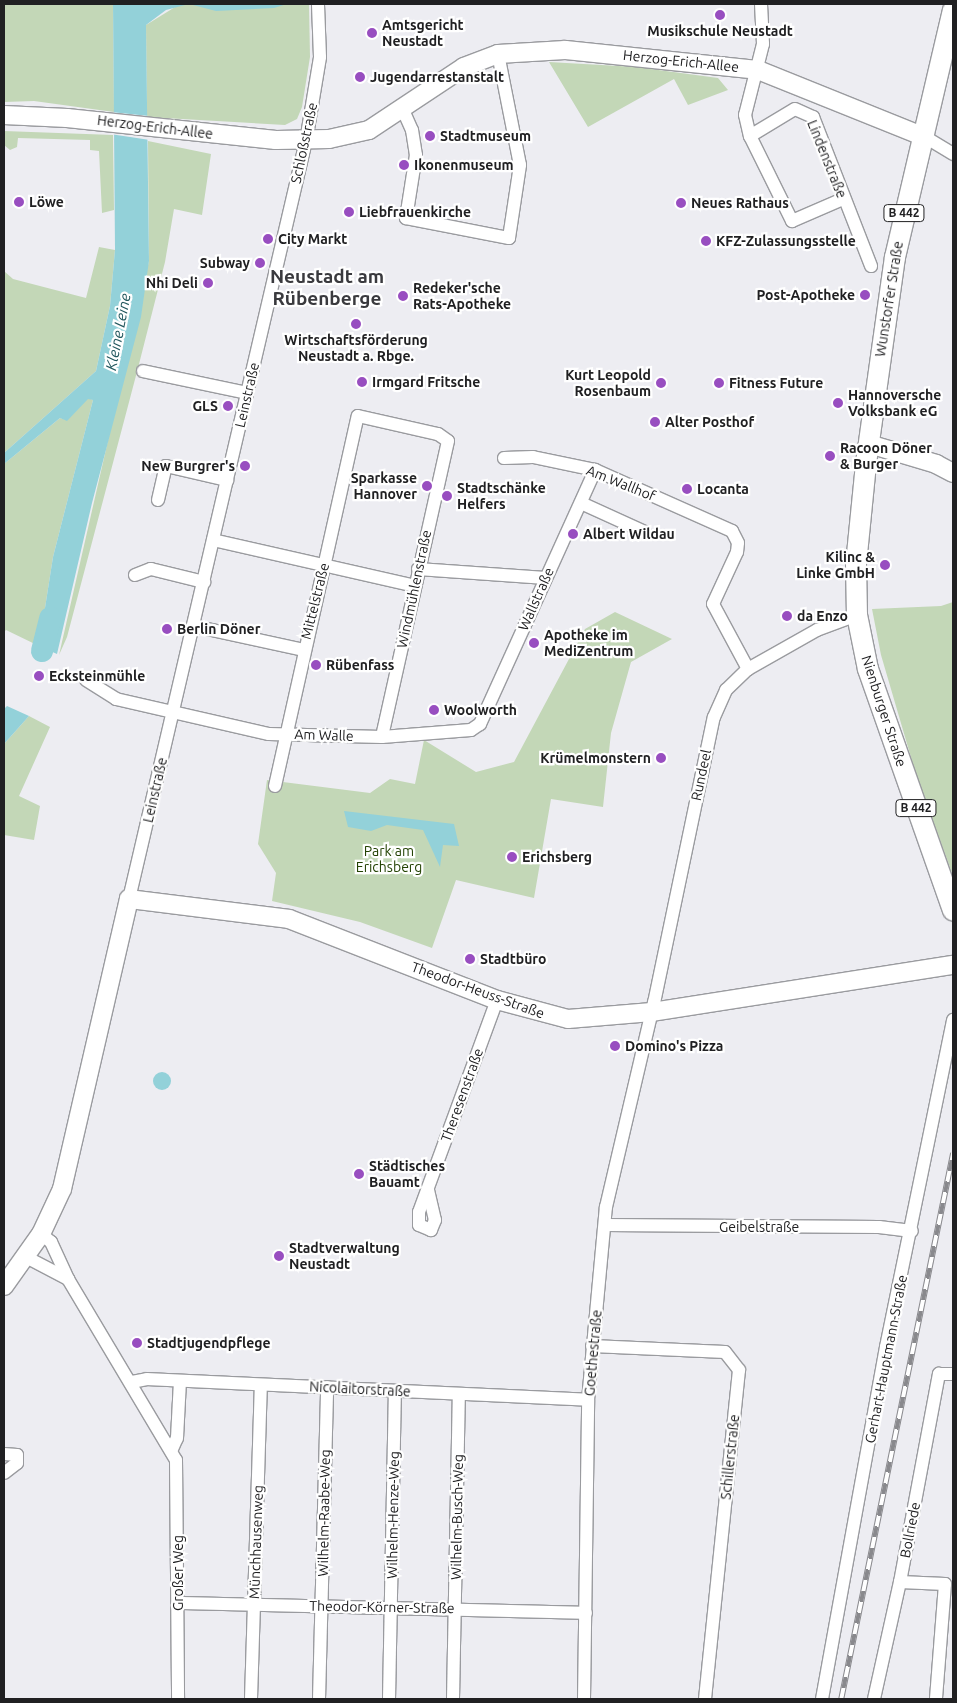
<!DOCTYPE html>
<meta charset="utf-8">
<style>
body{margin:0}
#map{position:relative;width:957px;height:1703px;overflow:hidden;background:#ededf2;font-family:Ubuntu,sans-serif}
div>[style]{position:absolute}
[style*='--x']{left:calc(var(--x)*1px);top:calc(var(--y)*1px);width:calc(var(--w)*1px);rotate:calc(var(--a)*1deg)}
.green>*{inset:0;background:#c3d7b7}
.water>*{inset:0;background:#93d1d9}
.round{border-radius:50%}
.pier>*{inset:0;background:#ededf2}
.river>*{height:22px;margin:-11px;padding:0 11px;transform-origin:11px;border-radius:11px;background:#93d1d9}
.roads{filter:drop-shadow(1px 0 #9a9b9f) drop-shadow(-1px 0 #9a9b9f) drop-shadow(0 1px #9a9b9f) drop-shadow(0 -1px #9a9b9f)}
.street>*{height:12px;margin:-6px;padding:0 6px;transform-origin:6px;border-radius:6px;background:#fff}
.secondary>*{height:18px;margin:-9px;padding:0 9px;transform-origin:9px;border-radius:9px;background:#fff}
.primary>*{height:20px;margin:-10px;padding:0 10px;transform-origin:10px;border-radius:10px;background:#fff}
.rail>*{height:5.5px;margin-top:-2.75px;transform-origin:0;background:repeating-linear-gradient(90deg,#fff 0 11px,#89898d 0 22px);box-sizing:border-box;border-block:1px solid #89898d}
.dots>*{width:14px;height:14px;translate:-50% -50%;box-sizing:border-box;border:2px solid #fff;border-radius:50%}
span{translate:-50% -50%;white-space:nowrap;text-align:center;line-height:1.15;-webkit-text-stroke:4.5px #fff;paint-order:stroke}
.shield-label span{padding:1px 4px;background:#fff;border:1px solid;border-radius:4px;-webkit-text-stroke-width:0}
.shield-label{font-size:12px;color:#202022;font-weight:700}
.poi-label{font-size:14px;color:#202022;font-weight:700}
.left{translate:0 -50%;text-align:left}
.right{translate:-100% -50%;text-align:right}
.street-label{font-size:14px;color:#202022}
.park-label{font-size:14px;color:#234203}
.water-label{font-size:15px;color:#22575d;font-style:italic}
.district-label{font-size:19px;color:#3a3a3e;font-weight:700}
.frame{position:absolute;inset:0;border:5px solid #202022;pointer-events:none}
</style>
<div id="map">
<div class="green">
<i style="clip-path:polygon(4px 4px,113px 4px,114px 112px,34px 101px,4px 102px)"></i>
<i style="clip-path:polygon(180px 4px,309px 4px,310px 57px,302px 107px,297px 119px,285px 125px,147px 117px,146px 25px)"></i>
<i style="clip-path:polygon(549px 62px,636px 67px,718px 78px,728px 90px,688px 105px,674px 79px,588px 127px)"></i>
<i style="clip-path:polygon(4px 131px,113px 135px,114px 210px,102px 213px,99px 151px,90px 150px,90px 140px,18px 138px,17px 147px,10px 150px,4px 145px)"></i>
<i style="clip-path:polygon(148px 141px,211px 154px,202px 215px,174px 209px,165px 262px,138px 368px,67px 637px,59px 655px,149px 261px)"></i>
<i style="clip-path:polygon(99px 247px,115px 250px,110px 306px,96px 371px,4px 453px,4px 271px,13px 279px,86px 298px)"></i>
<i style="clip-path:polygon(88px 398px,93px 400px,53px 557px,39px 646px,6px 630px,4px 632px,4px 464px,60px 418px,67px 420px)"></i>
<i style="clip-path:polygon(953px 602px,953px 876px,915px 771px,881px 655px,872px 609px,941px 606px)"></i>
<i style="clip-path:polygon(615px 612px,672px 639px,631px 662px,611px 733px,603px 807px,551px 799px,534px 898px,456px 880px,432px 948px,360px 922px,272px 901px,276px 873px,258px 844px,267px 780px,370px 793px,390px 779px,415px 784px,424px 740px,476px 772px,514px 762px,585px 629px)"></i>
<i style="clip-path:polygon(29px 716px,50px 727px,19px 796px,40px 806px,34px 840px,4px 835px,4px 744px)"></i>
</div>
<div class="water">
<i style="clip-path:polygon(113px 4px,287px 4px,274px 8px,216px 11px,189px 4px,166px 10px,146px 25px,149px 261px,141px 317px,92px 503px,57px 654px,39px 646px,53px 557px,93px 400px,88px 399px,67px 421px,60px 418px,4px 464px,4px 453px,96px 371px,110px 306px,115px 250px)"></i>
<i style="clip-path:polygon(7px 706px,29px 716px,4px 744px,4px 709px)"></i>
<i style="clip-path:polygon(344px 811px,454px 824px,459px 846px,443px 845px,440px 867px,423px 830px,387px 825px,371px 831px,348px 827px)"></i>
<i class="round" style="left:153px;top:1072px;width:18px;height:18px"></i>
</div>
<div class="pier">
<i style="clip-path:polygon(111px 112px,149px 116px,150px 140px,110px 134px)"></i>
</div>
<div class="river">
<i style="--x:42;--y:651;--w:34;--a:-76"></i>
</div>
<div class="roads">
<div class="street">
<i style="--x:761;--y:4;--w:40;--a:87.1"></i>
<i style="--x:763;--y:44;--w:73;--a:104.2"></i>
<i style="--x:745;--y:115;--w:22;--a:77"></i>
<i style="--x:750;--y:136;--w:95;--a:63.7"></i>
<i style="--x:792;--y:221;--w:56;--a:-23.3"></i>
<i style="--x:403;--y:110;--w:22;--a:66"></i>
<i style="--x:412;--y:130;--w:25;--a:81"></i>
<i style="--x:416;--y:155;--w:64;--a:99"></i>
<i style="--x:406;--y:218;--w:105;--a:11"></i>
<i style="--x:509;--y:238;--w:74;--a:-81.4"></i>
<i style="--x:520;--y:165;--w:113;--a:-101.2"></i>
<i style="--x:750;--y:136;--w:52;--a:-31"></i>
<i style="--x:795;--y:109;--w:20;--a:24"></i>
<i style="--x:813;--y:117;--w:160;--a:68.7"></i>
<i style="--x:925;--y:137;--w:33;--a:31"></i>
<i style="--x:143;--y:371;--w:106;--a:11.9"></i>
<i style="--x:504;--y:458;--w:29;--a:-2"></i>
<i style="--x:533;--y:457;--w:63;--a:11.8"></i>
<i style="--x:595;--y:470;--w:150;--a:24"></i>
<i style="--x:732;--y:531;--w:13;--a:63"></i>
<i style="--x:738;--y:543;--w:9;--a:96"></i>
<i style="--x:737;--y:552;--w:57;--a:114.8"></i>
<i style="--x:713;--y:604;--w:74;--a:61.7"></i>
<i style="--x:158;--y:500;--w:35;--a:-77"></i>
<i style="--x:166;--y:466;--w:63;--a:12.9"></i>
<i style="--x:581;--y:503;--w:70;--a:24.4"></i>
<i style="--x:213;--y:540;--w:207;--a:12.8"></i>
<i style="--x:418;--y:569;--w:128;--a:4"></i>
<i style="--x:135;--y:575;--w:17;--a:-21"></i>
<i style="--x:151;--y:569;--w:55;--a:13.8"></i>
<i style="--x:193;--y:626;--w:114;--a:12.2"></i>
<i style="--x:86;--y:680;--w:36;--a:32"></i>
<i style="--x:116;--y:699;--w:157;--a:12.9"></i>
<i style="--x:269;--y:734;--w:113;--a:1.5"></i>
<i style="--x:382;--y:737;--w:89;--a:-4.5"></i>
<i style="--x:471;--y:730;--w:11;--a:-34"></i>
<i style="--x:480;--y:724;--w:279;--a:-65.6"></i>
<i style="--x:275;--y:786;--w:379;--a:-77.4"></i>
<i style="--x:358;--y:416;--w:82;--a:12.7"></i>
<i style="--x:438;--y:434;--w:12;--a:35"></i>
<i style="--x:448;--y:441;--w:303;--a:102.6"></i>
<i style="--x:129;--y:899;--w:778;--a:-76.86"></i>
<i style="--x:306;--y:141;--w:85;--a:-80.5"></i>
<i style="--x:320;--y:57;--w:53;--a:-92.2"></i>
<i style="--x:428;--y:1190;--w:31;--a:77"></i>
<i style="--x:435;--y:1220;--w:11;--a:112"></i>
<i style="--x:431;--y:1230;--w:13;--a:-157"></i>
<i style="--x:419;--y:1225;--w:13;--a:-90"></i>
<i style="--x:419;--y:1212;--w:226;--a:-69.8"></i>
<i style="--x:606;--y:1225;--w:273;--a:0.4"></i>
<i style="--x:879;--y:1227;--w:33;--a:7"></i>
<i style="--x:41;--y:1234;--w:13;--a:39"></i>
<i style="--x:51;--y:1242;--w:41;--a:65.3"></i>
<i style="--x:68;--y:1279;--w:211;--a:59.2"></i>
<i style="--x:176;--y:1460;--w:239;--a:89.5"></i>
<i style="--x:24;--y:1256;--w:50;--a:27.6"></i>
<i style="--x:592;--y:1346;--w:133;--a:2.6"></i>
<i style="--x:725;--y:1352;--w:23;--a:52"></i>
<i style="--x:739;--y:1370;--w:331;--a:95.9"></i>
<i style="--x:132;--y:1382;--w:15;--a:-11"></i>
<i style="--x:147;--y:1379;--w:441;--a:2.7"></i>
<i style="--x:172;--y:1449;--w:12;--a:-66"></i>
<i style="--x:177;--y:1438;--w:57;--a:-87"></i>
<i style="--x:4;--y:1454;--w:13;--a:4"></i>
<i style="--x:17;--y:1455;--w:8;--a:90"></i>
<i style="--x:17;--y:1463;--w:16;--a:142"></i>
<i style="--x:900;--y:1582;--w:45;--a:2.5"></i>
<i style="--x:945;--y:1584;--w:115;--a:94.5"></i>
<i style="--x:178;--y:1603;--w:408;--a:1.4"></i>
<i style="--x:251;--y:1699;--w:314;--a:-88.2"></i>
<i style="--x:319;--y:1699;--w:312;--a:-88.5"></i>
<i style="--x:389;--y:1699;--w:308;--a:-88.9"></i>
<i style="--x:453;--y:1699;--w:304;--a:-88.9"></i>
<i style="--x:584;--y:1699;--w:299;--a:-89.2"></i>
<i style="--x:588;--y:1400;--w:194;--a:-84.7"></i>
<i style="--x:606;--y:1207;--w:210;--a:-76.8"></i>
<i style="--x:654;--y:1003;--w:292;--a:-78.2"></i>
<i style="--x:714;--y:717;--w:30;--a:-66"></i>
<i style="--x:726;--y:690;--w:30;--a:-44"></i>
<i style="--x:748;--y:669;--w:79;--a:-29.5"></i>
<i style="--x:817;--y:630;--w:43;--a:-20.6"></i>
<i style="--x:822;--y:1699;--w:358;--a:-79.7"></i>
<i style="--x:886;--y:1347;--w:334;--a:-78.4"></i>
<i style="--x:874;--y:1699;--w:120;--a:-77.5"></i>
<i style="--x:900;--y:1582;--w:212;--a:-79.4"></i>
<i style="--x:939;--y:1374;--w:14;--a:0"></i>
</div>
<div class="secondary">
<i style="--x:4;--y:115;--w:63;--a:2.7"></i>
<i style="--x:67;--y:118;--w:210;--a:6"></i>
<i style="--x:276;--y:140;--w:53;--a:-1.1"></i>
<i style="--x:329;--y:139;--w:41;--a:-12.7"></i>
<i style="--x:369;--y:130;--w:114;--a:-33.6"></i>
<i style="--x:464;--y:67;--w:36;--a:-21"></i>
<i style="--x:498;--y:54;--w:67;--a:-3.4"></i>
<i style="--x:565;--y:50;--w:194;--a:5.9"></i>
<i style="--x:758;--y:70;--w:180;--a:21.9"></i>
<i style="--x:869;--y:444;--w:70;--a:16.6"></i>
<i style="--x:936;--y:464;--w:19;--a:28"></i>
<i style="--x:4;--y:1286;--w:64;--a:-54.6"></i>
<i style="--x:41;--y:1234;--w:50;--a:-65"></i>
<i style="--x:62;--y:1189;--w:298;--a:-77"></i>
<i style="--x:129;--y:899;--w:161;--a:7.1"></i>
<i style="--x:289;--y:919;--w:223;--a:21.3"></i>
<i style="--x:497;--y:1000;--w:73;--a:15"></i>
<i style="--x:568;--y:1019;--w:84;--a:-4.8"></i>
<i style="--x:652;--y:1012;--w:305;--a:-8.9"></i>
</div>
<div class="primary">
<i style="--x:953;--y:10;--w:254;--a:103.2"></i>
<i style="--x:895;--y:257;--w:209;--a:98"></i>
<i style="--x:866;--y:464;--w:100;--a:95.7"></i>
<i style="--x:856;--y:564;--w:51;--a:88.9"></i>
<i style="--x:857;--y:615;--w:55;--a:78.5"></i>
<i style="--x:868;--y:669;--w:256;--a:70.6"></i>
</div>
</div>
<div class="rail">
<i style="--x:841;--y:1699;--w:557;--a:-78.41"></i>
</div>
<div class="dots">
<i style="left:720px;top:15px;background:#984ec0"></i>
<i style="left:372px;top:33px;background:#984ec0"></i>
<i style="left:360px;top:77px;background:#984ec0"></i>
<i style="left:430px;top:136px;background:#984ec0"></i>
<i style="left:404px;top:165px;background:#984ec0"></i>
<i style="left:19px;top:202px;background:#984ec0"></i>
<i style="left:681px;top:203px;background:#984ec0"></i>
<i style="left:349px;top:212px;background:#984ec0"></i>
<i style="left:268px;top:239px;background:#984ec0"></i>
<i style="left:706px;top:241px;background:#984ec0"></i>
<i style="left:260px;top:263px;background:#984ec0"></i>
<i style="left:208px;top:283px;background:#984ec0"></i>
<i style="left:865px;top:295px;background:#984ec0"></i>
<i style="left:403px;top:296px;background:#984ec0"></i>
<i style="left:356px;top:324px;background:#984ec0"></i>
<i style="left:362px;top:382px;background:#984ec0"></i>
<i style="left:661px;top:383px;background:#984ec0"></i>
<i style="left:719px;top:383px;background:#984ec0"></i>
<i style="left:838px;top:403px;background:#984ec0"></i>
<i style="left:228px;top:406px;background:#984ec0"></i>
<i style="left:655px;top:422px;background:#984ec0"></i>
<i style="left:830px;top:456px;background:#984ec0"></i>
<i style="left:245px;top:466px;background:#984ec0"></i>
<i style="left:427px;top:486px;background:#984ec0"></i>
<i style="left:687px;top:489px;background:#984ec0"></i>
<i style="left:447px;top:496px;background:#984ec0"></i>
<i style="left:573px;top:534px;background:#984ec0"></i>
<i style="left:885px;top:565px;background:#984ec0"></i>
<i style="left:787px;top:616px;background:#984ec0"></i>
<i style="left:167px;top:629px;background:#984ec0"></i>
<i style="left:534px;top:643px;background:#984ec0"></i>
<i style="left:316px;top:665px;background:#984ec0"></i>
<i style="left:39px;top:676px;background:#984ec0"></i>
<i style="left:434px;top:710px;background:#984ec0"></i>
<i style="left:661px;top:758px;background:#984ec0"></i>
<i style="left:512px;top:857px;background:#984ec0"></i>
<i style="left:470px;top:959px;background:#984ec0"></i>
<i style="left:615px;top:1046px;background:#984ec0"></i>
<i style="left:359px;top:1174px;background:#984ec0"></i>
<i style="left:279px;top:1256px;background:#984ec0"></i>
<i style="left:137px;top:1343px;background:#984ec0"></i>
</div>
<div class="shield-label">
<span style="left:904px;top:213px">B 442</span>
<span style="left:916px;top:808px">B 442</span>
</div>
<div class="poi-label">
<span class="left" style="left:382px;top:33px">Amtsgericht<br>Neustadt</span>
<span style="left:720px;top:31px">Musikschule Neustadt</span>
<span class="left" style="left:370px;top:77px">Jugendarrestanstalt</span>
<span class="left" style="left:440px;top:136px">Stadtmuseum</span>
<span class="left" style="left:414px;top:165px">Ikonenmuseum</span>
<span class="left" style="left:29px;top:202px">Löwe</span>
<span class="left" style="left:691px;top:203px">Neues Rathaus</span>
<span class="left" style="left:359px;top:212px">Liebfrauenkirche</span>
<span class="left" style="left:278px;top:239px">City Markt</span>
<span class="left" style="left:716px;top:241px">KFZ-Zulassungsstelle</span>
<span class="right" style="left:250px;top:263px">Subway</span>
<span class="right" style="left:198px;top:283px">Nhi Deli</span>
<span class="left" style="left:413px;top:296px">Redeker'sche<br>Rats-Apotheke</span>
<span class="right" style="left:855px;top:295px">Post-Apotheke</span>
<span style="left:356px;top:348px">Wirtschaftsförderung<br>Neustadt a. Rbge.</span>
<span class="right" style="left:651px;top:383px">Kurt Leopold<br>Rosenbaum</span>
<span class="left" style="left:372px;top:382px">Irmgard Fritsche</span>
<span class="left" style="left:729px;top:383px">Fitness Future</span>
<span class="left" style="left:848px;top:403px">Hannoversche<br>Volksbank eG</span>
<span class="right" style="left:218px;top:406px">GLS</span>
<span class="left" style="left:665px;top:422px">Alter Posthof</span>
<span class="left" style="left:840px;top:456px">Racoon Döner<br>&amp; Burger</span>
<span class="right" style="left:235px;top:466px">New Burgrer's</span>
<span class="right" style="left:417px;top:486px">Sparkasse<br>Hannover</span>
<span class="left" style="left:457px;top:496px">Stadtschänke<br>Helfers</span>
<span class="left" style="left:697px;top:489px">Locanta</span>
<span class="left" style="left:583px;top:534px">Albert Wildau</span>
<span class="right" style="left:875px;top:565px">Kilinc &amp;<br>Linke GmbH</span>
<span class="left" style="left:797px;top:616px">da Enzo</span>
<span class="left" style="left:177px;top:629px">Berlin Döner</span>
<span class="left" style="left:544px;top:643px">Apotheke im<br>MediZentrum</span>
<span class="left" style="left:326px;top:665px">Rübenfass</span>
<span class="left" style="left:49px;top:676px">Ecksteinmühle</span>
<span class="left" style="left:444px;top:710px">Woolworth</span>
<span class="right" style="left:651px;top:758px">Krümelmonstern</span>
<span class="left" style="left:522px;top:857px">Erichsberg</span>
<span class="left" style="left:480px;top:959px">Stadtbüro</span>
<span class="left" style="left:625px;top:1046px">Domino's Pizza</span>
<span class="left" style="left:369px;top:1174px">Städtisches<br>Bauamt</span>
<span class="left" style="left:289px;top:1256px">Stadtverwaltung<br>Neustadt</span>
<span class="left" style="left:147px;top:1343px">Stadtjugendpflege</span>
</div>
<div class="street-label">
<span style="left:681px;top:61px;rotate:6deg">Herzog-Erich-Allee</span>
<span style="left:155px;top:127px;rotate:7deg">Herzog-Erich-Allee</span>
<span style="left:304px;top:143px;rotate:-78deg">Schloßstraße</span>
<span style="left:827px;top:159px;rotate:68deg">Lindenstraße</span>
<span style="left:889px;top:299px;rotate:-81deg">Wunstorfer Straße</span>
<span style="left:247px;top:395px;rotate:-77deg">Leinstraße</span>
<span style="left:621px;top:483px;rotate:22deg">Am Wallhof</span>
<span style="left:414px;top:589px;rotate:-78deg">Windmühlenstraße</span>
<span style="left:536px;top:599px;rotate:-66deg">Wallstraße</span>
<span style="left:315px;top:601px;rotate:-76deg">Mittelstraße</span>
<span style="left:884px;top:711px;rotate:72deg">Nienburger Straße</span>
<span style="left:324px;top:735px;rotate:2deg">Am Walle</span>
<span style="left:701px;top:775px;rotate:-78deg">Rundeel</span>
<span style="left:155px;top:790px;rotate:-77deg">Leinstraße</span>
<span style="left:478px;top:990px;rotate:20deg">Theodor-Heuss-Straße</span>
<span style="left:462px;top:1095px;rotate:-70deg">Theresenstraße</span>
<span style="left:759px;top:1227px">Geibelstraße</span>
<span style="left:593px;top:1353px;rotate:-85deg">Goethestraße</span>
<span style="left:886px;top:1359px;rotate:-79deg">Gerhart-Hauptmann-Straße</span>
<span style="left:360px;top:1389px;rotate:3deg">Nicolaitorstraße</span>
<span style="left:730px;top:1457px;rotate:-84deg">Schillerstraße</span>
<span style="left:324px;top:1513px;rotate:-89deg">Wilhelm-Raabe-Weg</span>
<span style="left:393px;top:1515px;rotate:-89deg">Wilhelm-Henze-Weg</span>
<span style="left:457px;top:1517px;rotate:-89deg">Wilhelm-Busch-Weg</span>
<span style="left:910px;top:1530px;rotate:-79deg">Bollriede</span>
<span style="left:256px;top:1542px;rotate:-88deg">Münchhausenweg</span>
<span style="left:178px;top:1573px;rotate:-90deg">Großer Weg</span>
<span style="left:382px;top:1607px;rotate:1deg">Theodor-Körner-Straße</span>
</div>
<div class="park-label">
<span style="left:389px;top:859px">Park am<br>Erichsberg</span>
</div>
<div class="water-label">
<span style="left:118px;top:332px;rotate:-79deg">Kleine Leine</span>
</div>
<div class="district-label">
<span style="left:327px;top:288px">Neustadt am<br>Rübenberge</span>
</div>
<div class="frame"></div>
</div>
